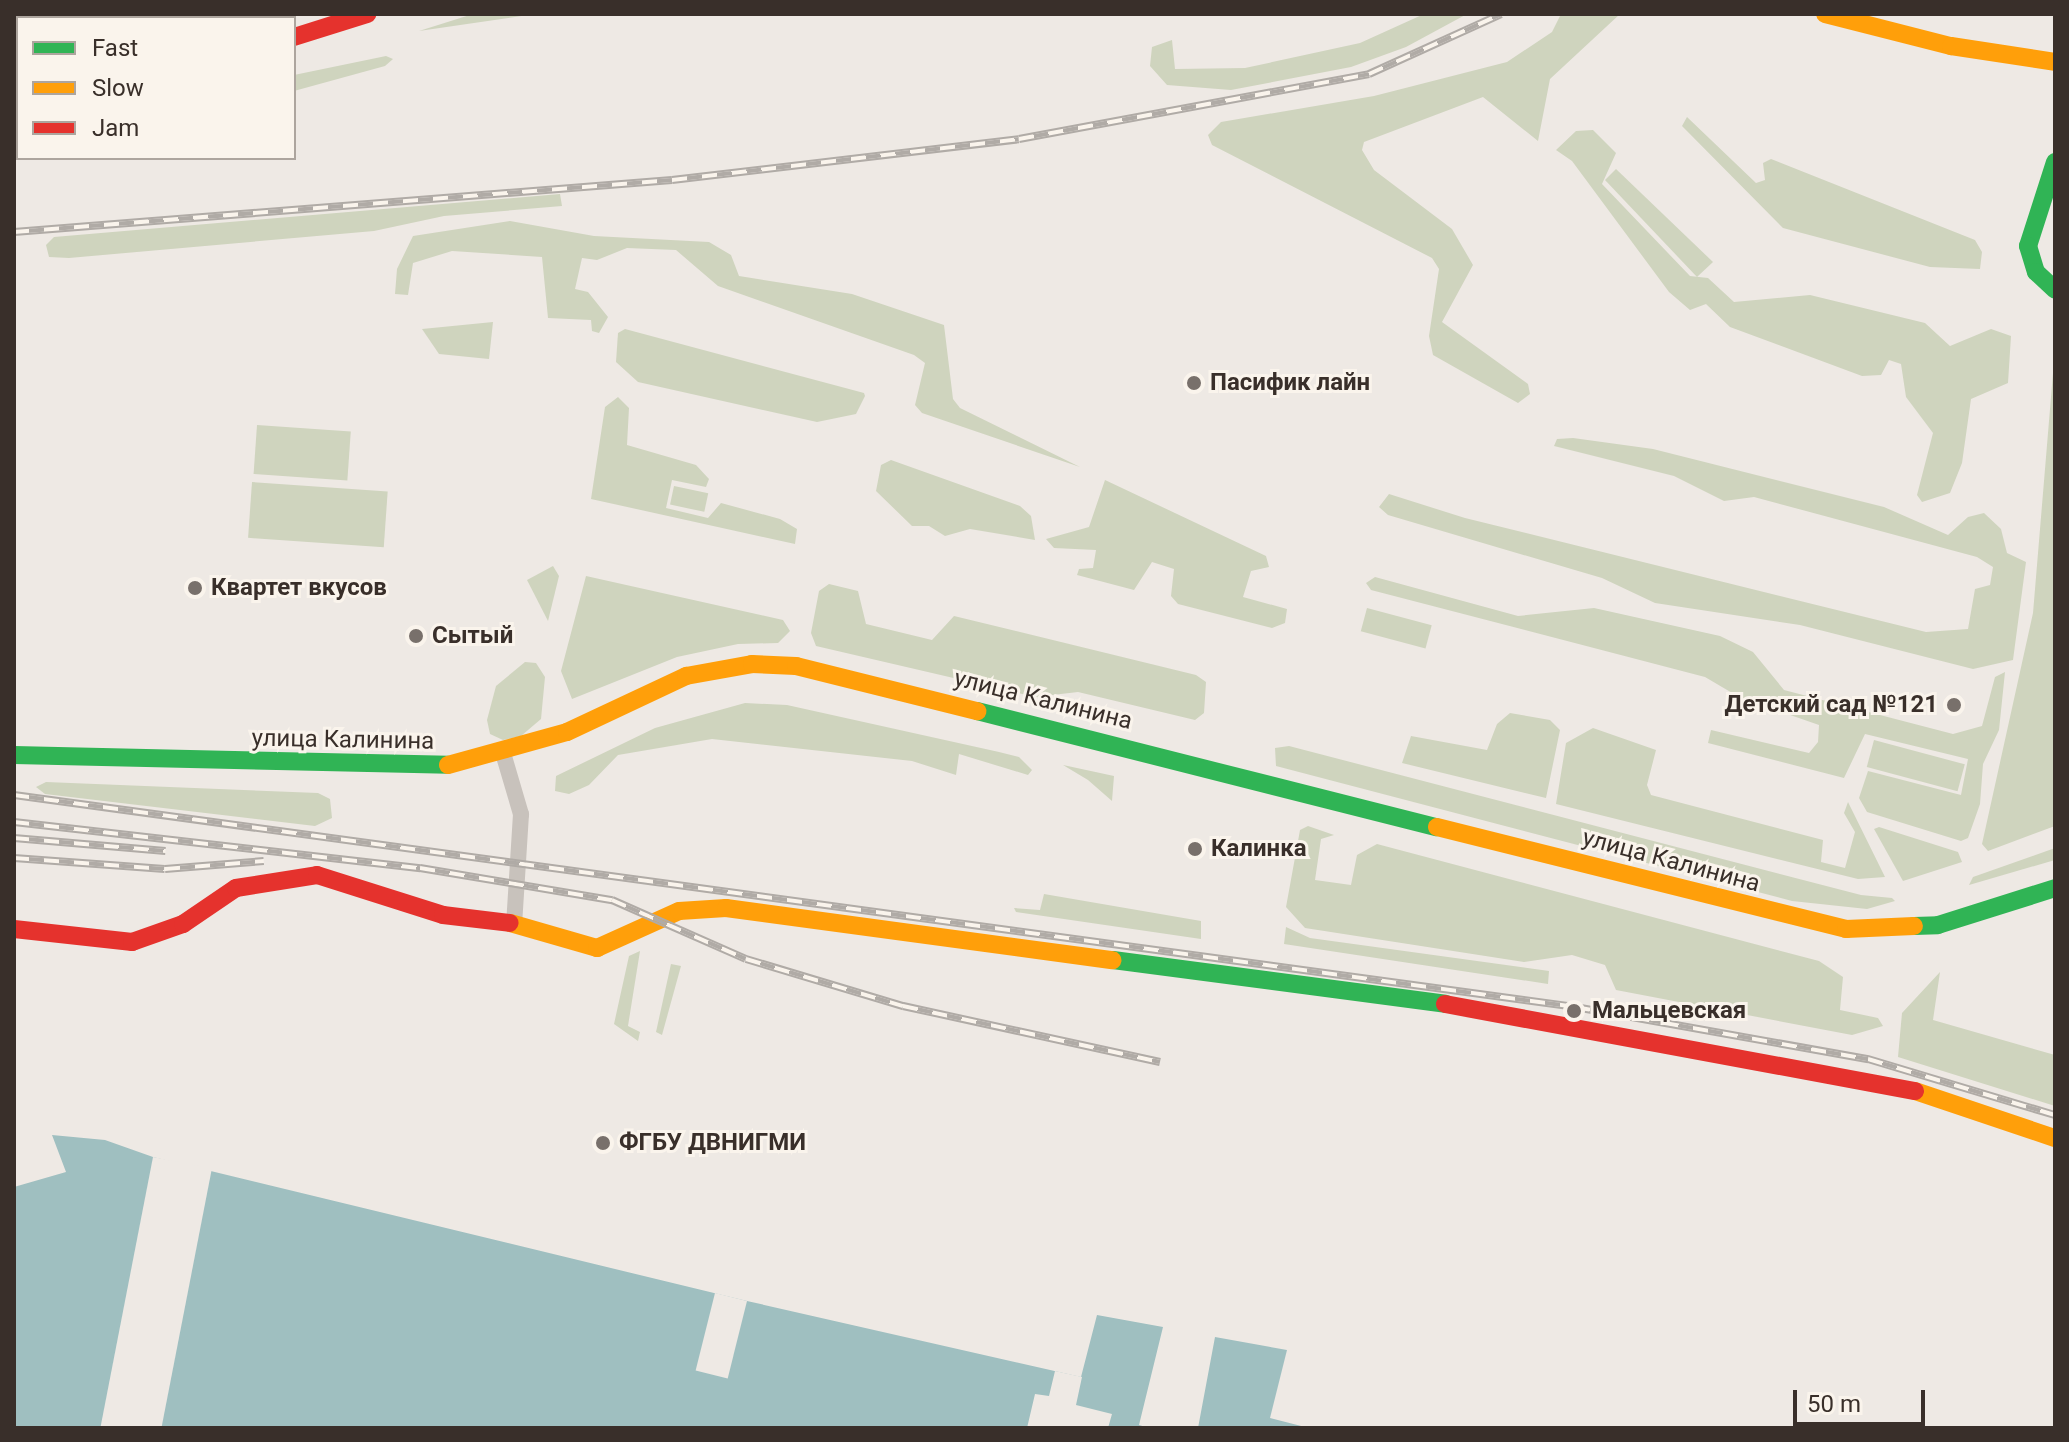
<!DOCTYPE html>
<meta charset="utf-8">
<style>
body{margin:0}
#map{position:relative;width:2069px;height:1442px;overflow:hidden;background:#eee9e4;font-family:Roboto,sans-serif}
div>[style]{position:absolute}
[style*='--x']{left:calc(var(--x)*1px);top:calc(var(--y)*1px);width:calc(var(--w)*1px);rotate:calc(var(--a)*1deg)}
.green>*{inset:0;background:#cfd4be;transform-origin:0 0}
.water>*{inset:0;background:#9fbfc0}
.pier>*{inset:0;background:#eee9e4;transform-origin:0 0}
.street>*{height:16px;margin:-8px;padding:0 8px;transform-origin:8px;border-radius:8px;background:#c8c2bc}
.fast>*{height:18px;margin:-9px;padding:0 9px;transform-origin:9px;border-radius:9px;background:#30b455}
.slow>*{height:18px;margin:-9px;padding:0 9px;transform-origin:9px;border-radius:9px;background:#ff9f0a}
.jam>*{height:18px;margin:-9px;padding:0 9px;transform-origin:9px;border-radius:9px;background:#e5322d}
.rail>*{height:8px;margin-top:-4px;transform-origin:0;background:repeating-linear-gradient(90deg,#faf4ec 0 15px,#b0aba6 0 30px);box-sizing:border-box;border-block:2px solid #b0aba6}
.dots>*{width:22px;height:22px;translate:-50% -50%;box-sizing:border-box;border:4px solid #faf4ec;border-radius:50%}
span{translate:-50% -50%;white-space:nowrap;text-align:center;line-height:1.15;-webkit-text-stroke:6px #faf4ec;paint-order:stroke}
.poi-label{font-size:24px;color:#392f2a;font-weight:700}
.left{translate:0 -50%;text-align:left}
.right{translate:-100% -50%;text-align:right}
.street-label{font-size:24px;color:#392f2a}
.frame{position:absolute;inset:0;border:16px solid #392f2a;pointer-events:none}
.legend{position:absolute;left:16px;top:16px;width:280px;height:144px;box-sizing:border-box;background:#faf4ec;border:2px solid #ada59e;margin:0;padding:10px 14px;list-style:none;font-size:24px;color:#392f2a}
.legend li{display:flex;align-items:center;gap:16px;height:40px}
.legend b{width:40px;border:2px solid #ada59e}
.scale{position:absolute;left:1793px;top:1390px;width:132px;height:36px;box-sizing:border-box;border:4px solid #392f2a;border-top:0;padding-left:10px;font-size:24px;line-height:28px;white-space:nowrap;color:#392f2a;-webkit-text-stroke:6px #faf4ec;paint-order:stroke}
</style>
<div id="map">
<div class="green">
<i style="clip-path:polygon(473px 14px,535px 14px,419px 31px)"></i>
<i style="clip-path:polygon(1424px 14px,1467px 14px,1406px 47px,1351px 67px,1231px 90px,1167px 85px,1150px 66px,1152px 47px,1172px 40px,1175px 69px,1245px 68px,1360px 43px)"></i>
<i style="clip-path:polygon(1561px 14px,1620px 14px,1550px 79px,1538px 141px,1483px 97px,1364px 142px,1362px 150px,1374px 170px,1452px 229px,1473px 265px,1442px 322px,1528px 384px,1530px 394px,1518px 403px,1433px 355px,1429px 336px,1439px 269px,1432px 258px,1212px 145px,1208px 135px,1221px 122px,1374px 96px,1507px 62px,1552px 32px)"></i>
<i style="clip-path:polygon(386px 56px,393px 59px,385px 66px,294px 91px,294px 75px)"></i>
<i style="clip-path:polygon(1687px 117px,1756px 183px,1765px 180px,1763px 163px,1771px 159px,1975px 240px,1982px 252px,1980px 269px,1930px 267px,1783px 228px,1682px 126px)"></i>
<i style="clip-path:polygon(1593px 130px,1616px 153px,1602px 184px,1690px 276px,1708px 278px,1734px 302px,1810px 295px,1925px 323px,1950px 346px,1991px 329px,2011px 336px,2008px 383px,1971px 399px,1962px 463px,1950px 493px,1922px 502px,1917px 495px,1933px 433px,1906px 397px,1901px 364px,1889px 360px,1881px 375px,1862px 376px,1730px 327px,1706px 304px,1690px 310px,1669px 292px,1572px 161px,1556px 150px,1576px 131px)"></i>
<i style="clip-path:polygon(1616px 169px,1713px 262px,1697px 277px,1605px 180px)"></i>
<i style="clip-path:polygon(560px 194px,562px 206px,444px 216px,374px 231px,69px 258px,49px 257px,46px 245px,54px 237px)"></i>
<i style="clip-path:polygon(510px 221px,594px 236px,709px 242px,731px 255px,739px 276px,852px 294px,944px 325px,953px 399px,960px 408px,1080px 467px,922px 413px,915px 405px,925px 363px,914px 355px,718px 286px,676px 250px,627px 248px,597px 260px,582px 258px,575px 289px,588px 292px,608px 317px,599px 333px,592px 331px,591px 320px,548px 318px,542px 257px,452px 251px,413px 263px,408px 295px,395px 294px,397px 269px,413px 236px)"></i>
<i style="clip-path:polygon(493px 322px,489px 359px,439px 354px,422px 329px)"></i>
<i style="clip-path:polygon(625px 329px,864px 393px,865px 396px,856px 414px,817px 422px,638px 382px,616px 362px,618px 333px)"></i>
<i style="clip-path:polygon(2055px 349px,2055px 826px,1988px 851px,1982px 844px,2033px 613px)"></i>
<i style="clip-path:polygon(618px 397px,629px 408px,627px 445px,696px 465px,709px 479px,706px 487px,672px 480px,666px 508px,708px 518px,721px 503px,780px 519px,797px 529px,795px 544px,591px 499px,605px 407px)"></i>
<i style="left:257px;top:425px;width:94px;height:49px;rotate:4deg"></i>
<i style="clip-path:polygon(1573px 438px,1653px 449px,1884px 507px,1948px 535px,1968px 517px,1984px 513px,2001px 529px,2007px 553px,2026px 562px,2013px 660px,1973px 669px,1800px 625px,1655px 603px,1602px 578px,1388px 515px,1379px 507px,1389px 494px,1465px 518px,1926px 632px,1968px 629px,1975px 589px,1990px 585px,1993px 567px,1977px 557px,1754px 497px,1724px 501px,1674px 476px,1554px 446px,1557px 439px)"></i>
<i style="clip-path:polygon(891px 460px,1020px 506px,1031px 516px,1035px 540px,970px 529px,945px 536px,929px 526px,912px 526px,876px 491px,881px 465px)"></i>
<i style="clip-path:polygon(1105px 480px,1266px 556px,1269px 567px,1251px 571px,1243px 597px,1287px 609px,1285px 623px,1272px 628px,1178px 604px,1171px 596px,1174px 569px,1152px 562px,1134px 590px,1077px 575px,1079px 569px,1093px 568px,1096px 550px,1054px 548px,1046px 539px,1089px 527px)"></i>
<i style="left:252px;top:482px;width:136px;height:56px;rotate:4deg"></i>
<i style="left:674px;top:486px;width:35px;height:19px;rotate:12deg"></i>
<i style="clip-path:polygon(553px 566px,559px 576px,548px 621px,527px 580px)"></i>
<i style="clip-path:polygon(586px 576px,783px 620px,790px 631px,778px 643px,738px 644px,677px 657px,572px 699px,561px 671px)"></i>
<i style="clip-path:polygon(1375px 577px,1518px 616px,1594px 608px,1720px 636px,1753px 652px,1784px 690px,1953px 734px,1982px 726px,1995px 677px,2005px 672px,1999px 730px,1983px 764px,1980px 804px,1968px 838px,1961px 841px,1867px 812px,1859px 798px,1868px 771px,1961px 795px,1968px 759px,1865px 734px,1844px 778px,1708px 743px,1711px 730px,1809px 753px,1818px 742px,1819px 725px,1739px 697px,1705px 677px,1371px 590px,1366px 583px)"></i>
<i style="clip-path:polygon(829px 584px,858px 591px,866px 624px,932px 640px,954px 616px,1196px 675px,1206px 682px,1204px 713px,1195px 720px,1078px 692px,1035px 697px,816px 646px,811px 633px,819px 591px)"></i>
<i style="left:1367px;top:608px;width:67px;height:24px;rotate:15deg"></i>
<i style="clip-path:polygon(525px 662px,536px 663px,545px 677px,541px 719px,521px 736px,503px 740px,490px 734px,487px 720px,496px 686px)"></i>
<i style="clip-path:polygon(745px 703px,787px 705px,999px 752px,1019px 757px,1032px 770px,1028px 775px,959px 754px,956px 775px,912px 761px,712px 739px,618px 755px,589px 785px,569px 794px,555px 791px,556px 776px,655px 728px)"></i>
<i style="clip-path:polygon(1510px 713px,1550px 720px,1560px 730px,1546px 798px,1402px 763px,1411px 736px,1487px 750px,1497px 724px)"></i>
<i style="clip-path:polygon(1593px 728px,1656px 750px,1647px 785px,1651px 795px,1823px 840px,1821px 862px,1845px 868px,1855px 832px,1844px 813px,1848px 802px,1885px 877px,1858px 879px,1556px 804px,1566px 743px)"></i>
<i style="left:1874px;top:740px;width:94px;height:28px;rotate:15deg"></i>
<i style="clip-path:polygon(1289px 746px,1861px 895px,1892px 898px,1895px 901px,1867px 909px,1792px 901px,1276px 766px,1275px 748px)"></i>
<i style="clip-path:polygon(1063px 765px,1114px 776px,1112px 801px,1088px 780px)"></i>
<i style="clip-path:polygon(46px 782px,318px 793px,330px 799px,332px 818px,315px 826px,45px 794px,36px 787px)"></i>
<i style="clip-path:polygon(1308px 826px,1334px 835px,1321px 839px,1315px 880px,1351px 885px,1357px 855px,1377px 844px,1819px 961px,1843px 977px,1840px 1010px,1878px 1018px,1883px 1026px,1852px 1035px,1616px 990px,1605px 965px,1572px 955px,1524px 962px,1305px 928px,1286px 907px,1300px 830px)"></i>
<i style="clip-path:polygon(1879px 827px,1958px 852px,1962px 862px,1903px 881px,1874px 829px)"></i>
<i style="clip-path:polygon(2055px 848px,2055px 860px,1969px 885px,1973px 877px)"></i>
<i style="clip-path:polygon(1044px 894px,1201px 921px,1201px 939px,1016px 912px,1014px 908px,1040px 910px)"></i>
<i style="clip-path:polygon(1286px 927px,1310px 938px,1549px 971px,1548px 984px,1284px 944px)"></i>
<i style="clip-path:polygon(640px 951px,628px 1026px,640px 1032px,638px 1041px,614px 1024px,629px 956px)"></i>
<i style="clip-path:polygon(671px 964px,681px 966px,662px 1035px,656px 1032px)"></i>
<i style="clip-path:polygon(1940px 972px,1933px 1020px,2055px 1055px,2055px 1106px,1898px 1057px,1902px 1013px)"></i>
</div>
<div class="water">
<i style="clip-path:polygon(52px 1135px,105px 1140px,153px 1157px,747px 1301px,1081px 1377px,1097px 1315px,1163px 1327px,1139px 1425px,1149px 1428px,14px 1428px,14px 1187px,66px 1172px)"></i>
<i style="clip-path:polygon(1215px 1337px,1287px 1350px,1270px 1418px,1309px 1428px,1198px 1428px)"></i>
</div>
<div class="pier">
<i style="left:153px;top:1157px;width:60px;height:277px;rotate:11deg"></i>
<i style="left:715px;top:1293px;width:33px;height:80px;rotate:14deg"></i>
<i style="clip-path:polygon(1055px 1371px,1082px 1377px,1076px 1405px,1112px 1414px,1108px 1428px,1027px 1428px,1035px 1394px,1049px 1396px)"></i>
</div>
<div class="street">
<i style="--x:503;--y:753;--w:64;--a:73.6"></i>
<i style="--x:521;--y:814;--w:110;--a:93.6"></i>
</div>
<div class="fast">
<i style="--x:14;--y:115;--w:4;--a:-14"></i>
<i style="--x:2055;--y:162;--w:88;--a:107.8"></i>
<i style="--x:2028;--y:246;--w:27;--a:73"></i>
<i style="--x:2036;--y:272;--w:26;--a:43"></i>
<i style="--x:977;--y:711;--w:474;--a:14.2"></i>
<i style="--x:14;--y:755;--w:434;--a:1.3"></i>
<i style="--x:1914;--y:926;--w:24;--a:-2"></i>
<i style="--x:1938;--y:925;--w:123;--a:-17.5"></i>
<i style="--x:1113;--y:960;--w:335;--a:7.5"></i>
</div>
<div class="slow">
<i style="--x:1825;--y:14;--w:130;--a:14.3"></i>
<i style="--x:1951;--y:46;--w:105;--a:8.7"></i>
<i style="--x:448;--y:765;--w:123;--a:-15.5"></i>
<i style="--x:567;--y:732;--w:132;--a:-25.2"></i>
<i style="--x:686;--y:676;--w:67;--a:-10.3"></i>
<i style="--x:752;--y:664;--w:44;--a:2.6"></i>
<i style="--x:796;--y:666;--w:187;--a:14"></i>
<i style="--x:1437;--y:827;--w:422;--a:14"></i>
<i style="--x:1846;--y:929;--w:68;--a:-2.5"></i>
<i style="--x:510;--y:923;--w:91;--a:16"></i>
<i style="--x:597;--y:948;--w:90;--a:-24.3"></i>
<i style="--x:679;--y:911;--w:47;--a:-3.7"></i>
<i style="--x:726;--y:908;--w:390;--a:7.7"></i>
<i style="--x:1915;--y:1091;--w:148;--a:18.6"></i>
</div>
<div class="jam">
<i style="--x:294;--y:37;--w:77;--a:-17.5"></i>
<i style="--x:14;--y:46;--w:4;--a:27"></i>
<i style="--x:14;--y:929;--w:119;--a:6.3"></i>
<i style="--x:132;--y:942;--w:54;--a:-19.4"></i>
<i style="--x:183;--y:924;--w:64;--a:-34.2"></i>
<i style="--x:236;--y:888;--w:82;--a:-9.1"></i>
<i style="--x:317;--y:875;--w:132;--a:17.6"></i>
<i style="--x:443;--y:915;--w:67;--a:6.8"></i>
<i style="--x:1445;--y:1004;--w:478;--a:10.5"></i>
</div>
<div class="rail">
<i style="--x:14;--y:232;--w:660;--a:-4.52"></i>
<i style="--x:672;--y:180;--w:349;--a:-6.7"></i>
<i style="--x:1019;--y:139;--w:356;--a:-10.5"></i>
<i style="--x:1369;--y:74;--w:145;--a:-24.4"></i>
<i style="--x:14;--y:795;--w:1575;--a:7.73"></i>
<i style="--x:1575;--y:1007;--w:298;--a:10.1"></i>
<i style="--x:1868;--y:1059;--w:195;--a:16.7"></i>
<i style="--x:14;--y:822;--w:409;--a:6.5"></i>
<i style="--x:420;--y:868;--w:195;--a:9.5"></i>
<i style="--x:612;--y:900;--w:146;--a:23.8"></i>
<i style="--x:746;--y:959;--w:164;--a:16.7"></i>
<i style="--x:903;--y:1006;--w:263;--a:12.3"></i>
<i style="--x:14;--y:838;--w:152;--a:4.9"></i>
<i style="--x:14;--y:858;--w:151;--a:4.2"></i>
<i style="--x:165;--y:869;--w:99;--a:-4.6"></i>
</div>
<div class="dots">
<i style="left:1194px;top:383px;background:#78706b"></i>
<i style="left:195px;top:588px;background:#78706b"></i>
<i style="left:416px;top:636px;background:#78706b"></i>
<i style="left:1954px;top:705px;background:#78706b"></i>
<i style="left:1195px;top:849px;background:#78706b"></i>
<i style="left:1574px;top:1011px;background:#78706b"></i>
<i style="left:603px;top:1143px;background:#78706b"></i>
</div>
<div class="poi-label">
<span class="left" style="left:1210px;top:383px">Пасифик лайн</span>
<span class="left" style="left:211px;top:588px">Квартет вкусов</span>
<span class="left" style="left:432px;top:636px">Сытый</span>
<span class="right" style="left:1938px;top:705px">Детский сад №121</span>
<span class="left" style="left:1211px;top:849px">Калинка</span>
<span class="left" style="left:1592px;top:1011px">Мальцевская</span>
<span class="left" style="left:619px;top:1143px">ФГБУ ДВНИГМИ</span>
</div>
<div class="street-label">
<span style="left:1043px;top:700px;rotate:14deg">улица Калинина</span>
<span style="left:343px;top:740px;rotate:1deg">улица Калинина</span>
<span style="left:1671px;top:861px;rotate:15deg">улица Калинина</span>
</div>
<div class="frame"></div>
<ul class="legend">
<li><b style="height:10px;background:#30b455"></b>Fast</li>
<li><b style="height:10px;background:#ff9f0a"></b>Slow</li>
<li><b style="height:10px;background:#e5322d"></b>Jam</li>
</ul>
<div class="scale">50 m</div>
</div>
